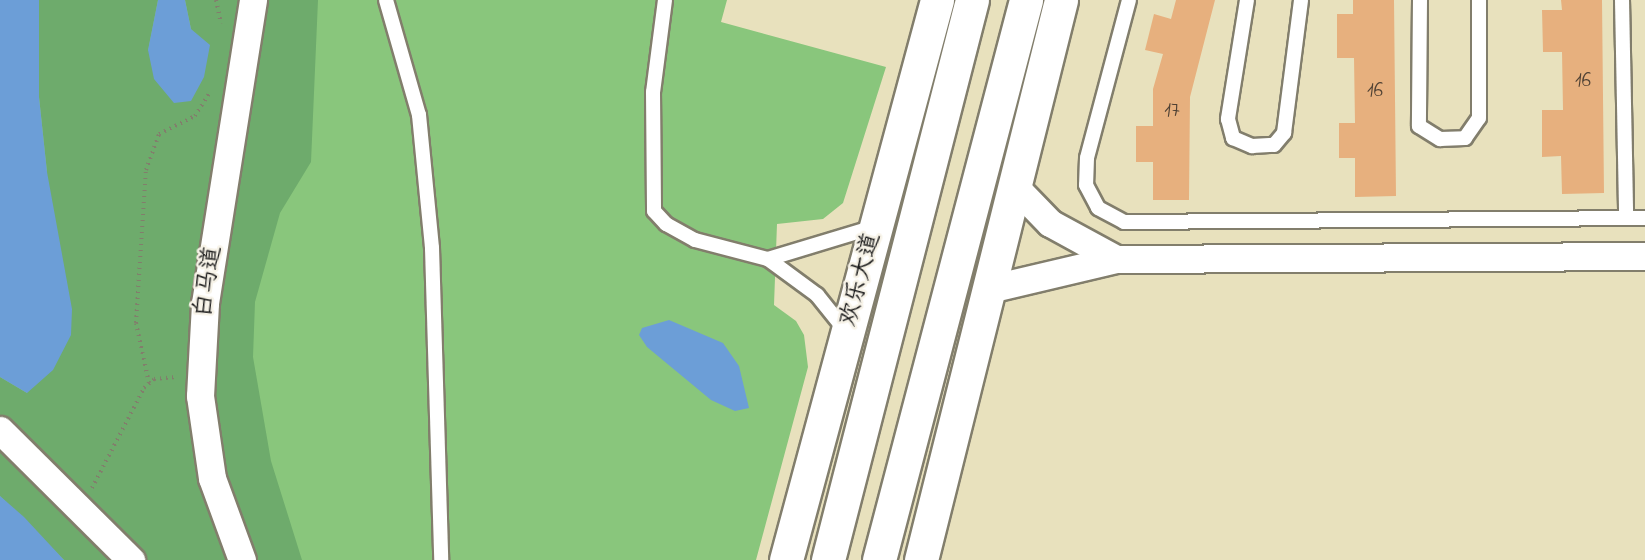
<!DOCTYPE html>
<meta charset="utf-8">
<style>
body{margin:0}
#map{position:relative;width:1645px;height:560px;overflow:hidden;background:#e8e1bd;font-family:"Indie Flower","LXGW WenKai TC",sans-serif}
div>[style]{position:absolute}
[style*='--x']{left:calc(var(--x)*1px);top:calc(var(--y)*1px);width:calc(var(--w)*1px);rotate:calc(var(--a)*1deg)}
.green>*{inset:0;background:#89c67c}
.forest>*{inset:0;background:#6eab6c}
.water>*{inset:0;background:#6c9ed7}
.building>*{inset:0;background:#e7b07e}
.path>*{height:4px;margin-top:-2px;transform-origin:0;background:repeating-linear-gradient(90deg,#827e6c 0 1.5px,transparent 0 6px)}
.roads{filter:drop-shadow(2px 0 #827e6c) drop-shadow(-2px 0 #827e6c) drop-shadow(0 2px #827e6c) drop-shadow(0 -2px #827e6c)}
.lane>*{height:14px;margin:-7px;padding:0 7px;transform-origin:7px;border-radius:7px;background:#fff}
.street>*{height:27px;margin:-13.5px;padding:0 13.5px;transform-origin:13.5px;border-radius:13.5px;background:#fff}
.primary>*{height:33px;margin:-16.5px;padding:0 16.5px;transform-origin:16.5px;border-radius:16.5px;background:#fff}
.highway>*{height:33px;margin:-16.5px;padding:0 16.5px;transform-origin:16.5px;border-radius:16.5px;background:#fff}
span{translate:-50% -50%;white-space:nowrap;text-align:center;line-height:1.15;-webkit-text-stroke:5px #f7f3e8;paint-order:stroke}
.number-label{font-size:21px;color:#4f4134}
.number-label span{-webkit-text-stroke-width:0}
.street-label{font-size:24px;color:#1c1c1c}
</style>
<div id="map">
<div class="green">
<i style="clip-path:polygon(0 0,727px 0,721px 22px,886px 67px,843px 203px,823px 219px,777px 224px,774px 305px,796px 321px,804px 335px,808px 367px,756px 560px,0 560px)"></i>
</div>
<div class="forest">
<i style="clip-path:polygon(39px 0,158px 0,148px 51px,191px 29px,185px 0,318px 0,311px 162px,280px 213px,255px 302px,253px 357px,271px 461px,302px 560px,64px 560px,0 496px,0 377px,27px 393px,47px 172px,39px 97px)"></i>
</div>
<div class="water">
<i style="clip-path:polygon(0 0,39px 0,39px 97px,47px 172px,72px 309px,71px 335px,53px 370px,27px 393px,0 377px)"></i>
<i style="clip-path:polygon(158px 0,185px 0,191px 29px,210px 45px,204px 77px,191px 101px,174px 103px,154px 79px,148px 50px)"></i>
<i style="clip-path:polygon(669px 320px,723px 343px,739px 366px,749px 408px,735px 411px,711px 400px,647px 347px,639px 335px,642px 328px)"></i>
<i style="clip-path:polygon(0 496px,24px 517px,64px 560px,0 560px)"></i>
</div>
<div class="building">
<i style="clip-path:polygon(1176px 0,1215px 0,1190px 97px,1189px 200px,1153px 200px,1153px 162px,1136px 162px,1136px 126px,1153px 126px,1153px 89px,1163px 54px,1145px 50px,1154px 14px,1171px 19px)"></i>
<i style="clip-path:polygon(1353px 0,1394px 0,1396px 196px,1355px 197px,1355px 158px,1339px 158px,1339px 123px,1355px 123px,1354px 58px,1337px 58px,1337px 14px,1353px 14px)"></i>
<i style="clip-path:polygon(1561px 0,1602px 0,1604px 193px,1562px 194px,1561px 156px,1542px 157px,1542px 110px,1563px 110px,1562px 52px,1543px 52px,1542px 10px,1562px 10px)"></i>
</div>
<div class="path">
<i style="--x:216;--y:0;--w:24;--a:78"></i>
<i style="--x:149;--y:383;--w:61;--a:-102.2"></i>
<i style="--x:136;--y:323;--w:153;--a:-86.3"></i>
<i style="--x:146;--y:170;--w:38;--a:-70"></i>
<i style="--x:159;--y:134;--w:40;--a:-26.6"></i>
<i style="--x:195;--y:116;--w:28;--a:-58"></i>
<i style="--x:92;--y:488;--w:113;--a:-62.5"></i>
<i style="--x:144;--y:388;--w:13;--a:-42"></i>
<i style="--x:154;--y:379;--w:22;--a:-5"></i>
</div>
<div class="roads">
<div class="lane">
<i style="--x:386;--y:0;--w:120;--a:74"></i>
<i style="--x:419;--y:115;--w:134;--a:84.4"></i>
<i style="--x:432;--y:248;--w:312;--a:88.3"></i>
<i style="--x:665;--y:0;--w:93;--a:97.4"></i>
<i style="--x:653;--y:92;--w:119;--a:89.5"></i>
<i style="--x:654;--y:211;--w:18;--a:47"></i>
<i style="--x:666;--y:224;--w:33;--a:29"></i>
<i style="--x:695;--y:240;--w:75;--a:14.6"></i>
<i style="--x:768;--y:259;--w:61;--a:36.3"></i>
<i style="--x:817;--y:295;--w:45;--a:51.3"></i>
<i style="--x:1129;--y:0;--w:163;--a:104.9"></i>
<i style="--x:1087;--y:158;--w:27;--a:92"></i>
<i style="--x:1086;--y:185;--w:26;--a:62"></i>
<i style="--x:1098;--y:208;--w:30;--a:28"></i>
<i style="--x:1124;--y:222;--w:521;--a:-0.44"></i>
<i style="--x:1247;--y:0;--w:121;--a:99.1"></i>
<i style="--x:1228;--y:119;--w:20;--a:75"></i>
<i style="--x:1233;--y:138;--w:21;--a:23"></i>
<i style="--x:1252;--y:146;--w:22;--a:-3"></i>
<i style="--x:1274;--y:145;--w:16;--a:-50"></i>
<i style="--x:1284;--y:133;--w:134;--a:-82.7"></i>
<i style="--x:1420;--y:0;--w:126;--a:90.5"></i>
<i style="--x:1419;--y:126;--w:25;--a:32"></i>
<i style="--x:1440;--y:139;--w:25;--a:-2"></i>
<i style="--x:1465;--y:138;--w:24;--a:-55"></i>
<i style="--x:1479;--y:118;--w:118;--a:-90"></i>
<i style="--x:1622;--y:0;--w:215;--a:88.9"></i>
<i style="--x:768;--y:259;--w:111;--a:-16.8"></i>
</div>
<div class="street">
<i style="--x:1017;--y:189;--w:47;--a:45.9"></i>
<i style="--x:1050;--y:223;--w:75;--a:28.6"></i>
<i style="--x:993;--y:288;--w:126;--a:-13.3"></i>
<i style="--x:1116;--y:259;--w:529;--a:-0.32"></i>
<i style="--x:0;--y:430;--w:185;--a:44.8"></i>
<i style="--x:242;--y:560;--w:87;--a:-110.1"></i>
<i style="--x:212;--y:478;--w:83;--a:-98.3"></i>
<i style="--x:200;--y:396;--w:93;--a:-86.9"></i>
<i style="--x:205;--y:303;--w:307;--a:-81"></i>
</div>
<div class="primary">
<i style="--x:786;--y:560;--w:580;--a:-74.91"></i>
<i style="--x:921;--y:560;--w:577;--a:-75.96"></i>
</div>
<div class="highway">
<i style="--x:828;--y:560;--w:578;--a:-75.58"></i>
<i style="--x:879;--y:560;--w:579;--a:-75.29"></i>
</div>
</div>
<div class="number-label">
<span style="left:1583px;top:81px">16</span>
<span style="left:1375px;top:91px">16</span>
<span style="left:1172px;top:111px">17</span>
</div>
<div class="street-label">
<span style="left:861px;top:280px;rotate:-75deg">欢乐大道</span>
<span style="left:209px;top:282px;rotate:-82deg">白马道</span>
</div>
</div>
